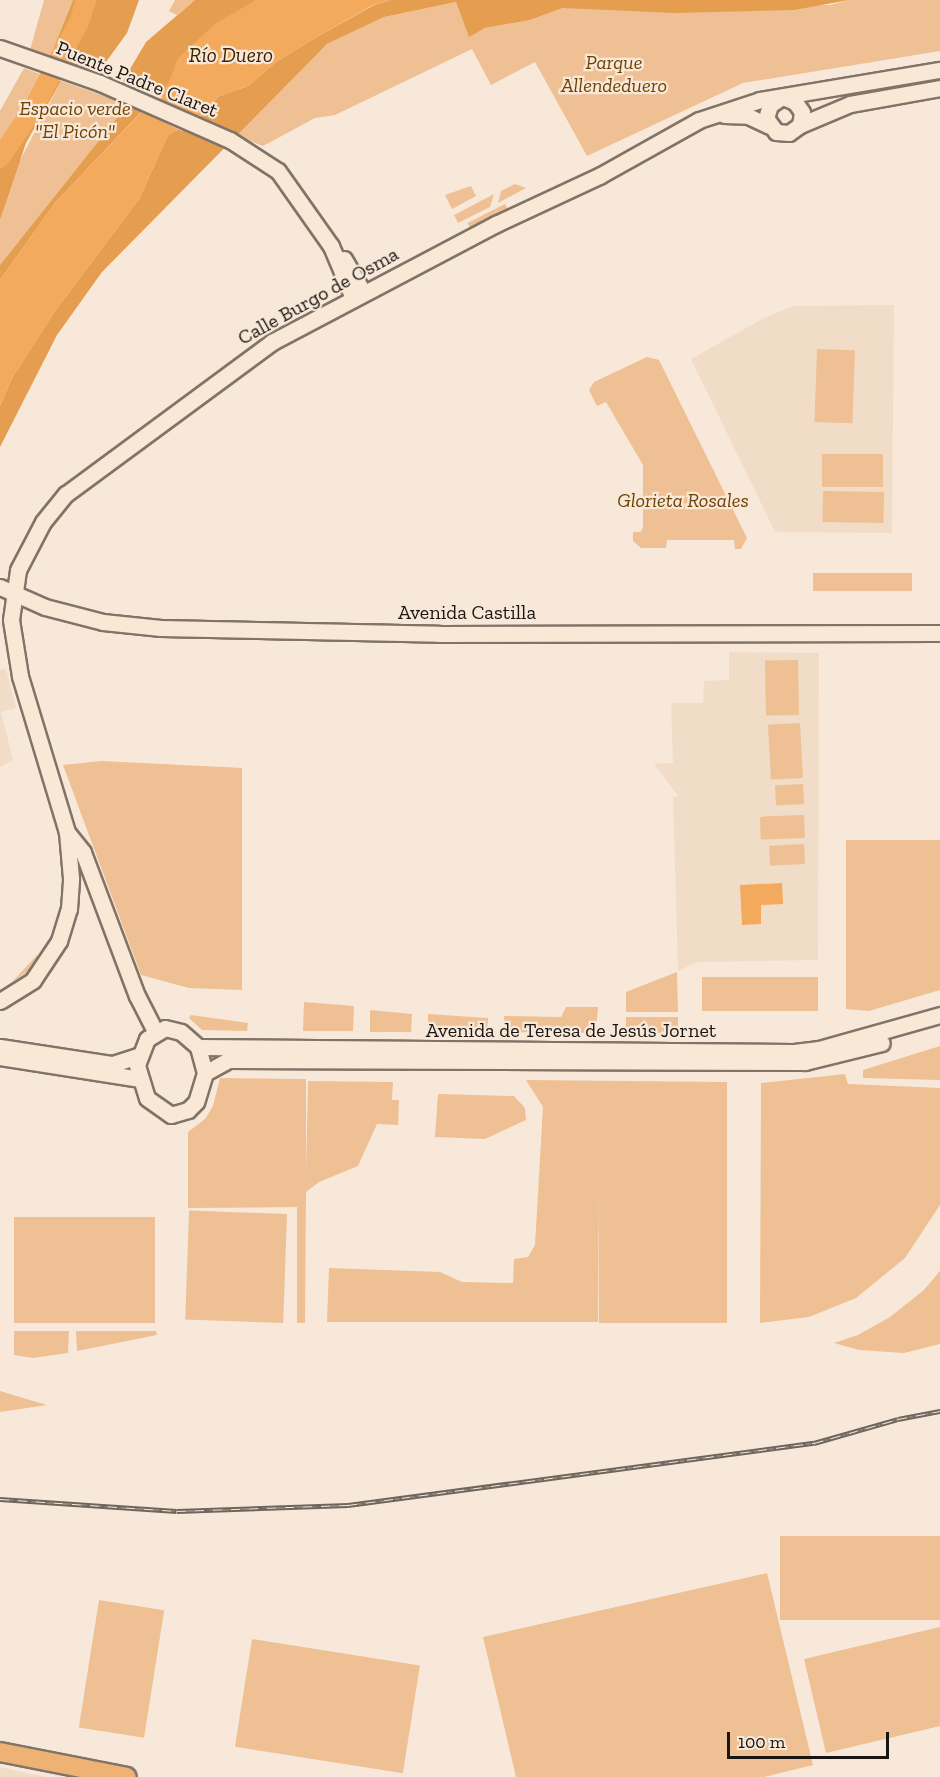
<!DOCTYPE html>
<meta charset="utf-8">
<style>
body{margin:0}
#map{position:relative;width:940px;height:1777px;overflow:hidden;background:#f8e8da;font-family:"Zilla Slab",serif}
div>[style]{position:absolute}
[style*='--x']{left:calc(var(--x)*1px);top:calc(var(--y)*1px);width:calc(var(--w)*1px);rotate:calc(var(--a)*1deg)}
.built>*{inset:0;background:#f1dcc8}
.green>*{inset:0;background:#eec093;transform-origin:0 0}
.forest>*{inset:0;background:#e59d50}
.water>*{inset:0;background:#f3aa5d}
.pier>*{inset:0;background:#f8e8da}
.river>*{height:20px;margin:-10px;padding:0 10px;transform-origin:10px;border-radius:10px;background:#f3aa5d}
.roads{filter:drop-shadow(2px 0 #817467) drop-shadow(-2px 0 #817467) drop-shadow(0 2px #817467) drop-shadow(0 -2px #817467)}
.secondary>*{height:15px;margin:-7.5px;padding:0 7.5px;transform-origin:7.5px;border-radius:7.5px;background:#fae8d6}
.highway>*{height:18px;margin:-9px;padding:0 9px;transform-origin:9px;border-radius:9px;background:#efb275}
.rail>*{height:5px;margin-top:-2.5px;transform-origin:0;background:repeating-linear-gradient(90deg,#f8e8da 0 9px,#6e655c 0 18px);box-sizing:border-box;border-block:2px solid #6e655c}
span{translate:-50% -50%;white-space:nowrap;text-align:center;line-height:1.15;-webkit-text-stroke:4.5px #f8e8da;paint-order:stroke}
.park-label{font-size:20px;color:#704201;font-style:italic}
.street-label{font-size:20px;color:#1a1510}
.water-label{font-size:21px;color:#3e2200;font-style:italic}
.scale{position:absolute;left:727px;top:1732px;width:162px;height:27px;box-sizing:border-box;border:3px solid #1a1510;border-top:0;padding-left:8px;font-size:18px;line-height:21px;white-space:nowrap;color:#1a1510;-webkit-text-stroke:4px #f8e8da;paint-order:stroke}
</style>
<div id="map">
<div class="built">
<i style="clip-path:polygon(894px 305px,892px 533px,775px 532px,691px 359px,766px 317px,794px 306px)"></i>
<i style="clip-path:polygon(729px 652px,819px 653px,818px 960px,697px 962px,678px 971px,673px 797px,678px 796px,654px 764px,673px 763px,671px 703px,703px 703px,704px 681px,729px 680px)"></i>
<i style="clip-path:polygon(6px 669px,16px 708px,1px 712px,13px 760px,0 767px,0 670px)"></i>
<i style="clip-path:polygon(0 1767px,46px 1777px,0 1777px)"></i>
</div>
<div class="green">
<i style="clip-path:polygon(44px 0,73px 0,50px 57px,30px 50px)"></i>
<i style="clip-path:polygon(175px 0,195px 0,177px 15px,169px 11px)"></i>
<i style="clip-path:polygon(849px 0,940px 0,940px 51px,743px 83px,587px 156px,535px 62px,491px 85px,472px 49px,335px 115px,315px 118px,263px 146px,234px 135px,327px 44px,384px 17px,456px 2px,469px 36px,485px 28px,530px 20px,563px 8px,830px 5px)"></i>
<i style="clip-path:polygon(24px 68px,50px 78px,0 160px,0 111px)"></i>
<i style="clip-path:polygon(61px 81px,128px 104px,0 265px,0 220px,12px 176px)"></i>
<i style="clip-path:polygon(515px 184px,526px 188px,498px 203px,501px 191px)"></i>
<i style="clip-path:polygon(471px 186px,476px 196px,452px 209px,445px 195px)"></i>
<i style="clip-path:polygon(494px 194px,490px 207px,458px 223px,454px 215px)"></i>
<i style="left:505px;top:204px;width:9px;height:42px;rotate:63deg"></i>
<i style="left:817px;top:349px;width:38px;height:73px;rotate:2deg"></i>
<i style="clip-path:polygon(647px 357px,659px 360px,747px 538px,741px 549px,735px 549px,734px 540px,667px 540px,666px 548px,641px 548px,633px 541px,633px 532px,641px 532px,643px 527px,643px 465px,606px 402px,597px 406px,589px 390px,594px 382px)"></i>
<i style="left:822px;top:454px;width:61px;height:33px"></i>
<i style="left:823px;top:491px;width:61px;height:31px;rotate:1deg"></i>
<i style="left:813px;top:573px;width:99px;height:18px"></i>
<i style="left:798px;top:660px;width:55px;height:33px;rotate:89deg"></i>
<i style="left:800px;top:723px;width:55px;height:32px;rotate:87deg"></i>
<i style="clip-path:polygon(101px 761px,242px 768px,242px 990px,189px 988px,141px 975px,63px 765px)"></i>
<i style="left:803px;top:784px;width:20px;height:28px;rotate:87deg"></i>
<i style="left:804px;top:815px;width:23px;height:44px;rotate:88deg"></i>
<i style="clip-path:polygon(846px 840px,940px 840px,940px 990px,869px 1011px,846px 1009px)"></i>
<i style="left:804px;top:844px;width:20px;height:35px;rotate:87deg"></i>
<i style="clip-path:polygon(37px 955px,40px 957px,30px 970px,12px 982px)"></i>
<i style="clip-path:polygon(677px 972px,678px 1012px,626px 1012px,626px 992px)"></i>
<i style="left:702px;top:977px;width:116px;height:34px"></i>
<i style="clip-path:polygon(304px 1002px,354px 1006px,353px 1031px,303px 1031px)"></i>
<i style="clip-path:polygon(566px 1007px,598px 1007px,596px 1033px,504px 1032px,504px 1016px,561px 1017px)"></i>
<i style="clip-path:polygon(370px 1010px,412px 1014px,411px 1032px,370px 1032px)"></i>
<i style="clip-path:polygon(428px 1014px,488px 1018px,487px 1032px,428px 1031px)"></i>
<i style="clip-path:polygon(191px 1015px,248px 1023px,247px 1031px,202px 1030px,189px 1018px)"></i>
<i style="left:678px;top:1017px;width:16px;height:52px;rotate:90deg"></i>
<i style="clip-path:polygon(940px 1046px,940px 1080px,863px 1078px,863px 1070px)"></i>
<i style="clip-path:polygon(845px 1074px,848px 1084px,940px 1088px,940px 1205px,905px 1258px,856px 1298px,809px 1317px,760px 1323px,761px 1083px)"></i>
<i style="clip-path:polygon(220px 1078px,306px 1079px,306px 1174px,308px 1081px,393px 1082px,392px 1100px,399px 1100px,398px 1125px,377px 1124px,358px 1166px,319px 1182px,306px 1192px,305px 1323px,297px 1323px,297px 1207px,188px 1208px,188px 1132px,205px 1119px,213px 1106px)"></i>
<i style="clip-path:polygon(526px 1080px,727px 1082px,727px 1323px,599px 1323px,598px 1186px,598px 1322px,327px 1322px,329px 1268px,440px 1272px,462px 1282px,513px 1283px,514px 1259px,528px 1257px,535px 1245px,543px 1107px)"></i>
<i style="clip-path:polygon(438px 1094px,514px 1096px,525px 1108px,526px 1120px,485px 1139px,435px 1137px)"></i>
<i style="left:287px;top:1214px;width:109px;height:98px;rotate:92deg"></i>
<i style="left:155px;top:1217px;width:106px;height:141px;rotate:90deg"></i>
<i style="clip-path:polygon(940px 1271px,940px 1344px,904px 1353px,859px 1350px,834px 1343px,858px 1335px,890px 1317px,924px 1290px)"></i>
<i style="clip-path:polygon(14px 1331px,69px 1331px,68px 1353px,33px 1358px,14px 1355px)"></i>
<i style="clip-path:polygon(76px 1331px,156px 1331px,157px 1335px,77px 1351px)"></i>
<i style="clip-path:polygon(0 1391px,13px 1395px,47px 1405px,0 1412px)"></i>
<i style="left:940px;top:1536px;width:84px;height:160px;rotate:90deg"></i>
<i style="clip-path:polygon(767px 1573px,813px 1765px,764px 1777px,516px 1777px,483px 1637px)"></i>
<i style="left:99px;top:1600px;width:66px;height:129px;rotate:9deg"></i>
<i style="clip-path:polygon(940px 1627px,940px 1726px,826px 1753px,804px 1659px)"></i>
<i style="left:252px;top:1639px;width:170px;height:109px;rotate:9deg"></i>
</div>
<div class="forest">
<i style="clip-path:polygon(73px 0,139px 0,127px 33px,103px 66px,85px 69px,50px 57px)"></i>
<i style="clip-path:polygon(195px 0,256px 0,167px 86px,163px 97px,123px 81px,146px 42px)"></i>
<i style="clip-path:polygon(391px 0,849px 0,794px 10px,675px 13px,563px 8px,530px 20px,485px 28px,469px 37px,456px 2px,384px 17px,327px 44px,102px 272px,57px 335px,0 447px,0 406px,12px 378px,55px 311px,139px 199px,168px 135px,199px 118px,219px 96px,248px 86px,276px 62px,315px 38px,374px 5px)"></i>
<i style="clip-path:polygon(50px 78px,61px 81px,26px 143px,0 220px,0 158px)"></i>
<i style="clip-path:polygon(128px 104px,142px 111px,55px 203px,0 280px,0 265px)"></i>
</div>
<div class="water">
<i style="clip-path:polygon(256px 0,391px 0,373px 5px,315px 38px,276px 62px,248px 86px,219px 96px,199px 118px,168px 135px,139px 199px,55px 311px,12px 378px,0 406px,0 280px,55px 203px,148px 105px,163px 97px,178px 58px,216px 23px)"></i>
<i style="clip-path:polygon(782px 883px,783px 904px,761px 905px,761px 924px,742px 925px,740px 885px)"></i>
</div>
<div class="pier">
<i style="clip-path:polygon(156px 97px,202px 119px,182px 131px,139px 110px)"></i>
</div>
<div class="river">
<i style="--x:0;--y:158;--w:59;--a:-56"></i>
<i style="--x:33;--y:109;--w:98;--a:-62.1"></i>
<i style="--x:79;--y:22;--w:23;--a:-72"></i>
</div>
<div class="roads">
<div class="secondary">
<i style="--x:0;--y:48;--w:106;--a:19.3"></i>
<i style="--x:100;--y:83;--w:142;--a:23.7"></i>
<i style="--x:230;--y:140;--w:57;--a:32.9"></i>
<i style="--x:278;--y:171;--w:92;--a:54.8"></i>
<i style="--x:331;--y:246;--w:56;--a:67.1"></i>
<i style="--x:779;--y:99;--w:11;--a:146"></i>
<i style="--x:770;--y:105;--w:14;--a:107"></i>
<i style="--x:766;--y:118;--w:17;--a:54"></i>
<i style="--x:776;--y:132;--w:13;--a:4"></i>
<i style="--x:789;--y:133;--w:14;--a:-36"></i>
<i style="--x:800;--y:125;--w:13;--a:-81"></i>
<i style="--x:802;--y:112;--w:12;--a:-125"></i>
<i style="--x:795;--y:102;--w:11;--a:-158"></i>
<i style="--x:724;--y:115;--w:24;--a:2"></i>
<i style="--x:748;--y:116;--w:23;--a:25"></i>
<i style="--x:800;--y:125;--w:54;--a:-22.8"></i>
<i style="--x:850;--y:104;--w:91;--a:-10.1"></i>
<i style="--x:344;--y:259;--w:39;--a:60"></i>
<i style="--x:0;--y:587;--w:49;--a:24"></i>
<i style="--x:45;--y:607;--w:60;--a:14.5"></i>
<i style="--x:103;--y:622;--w:58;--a:5.9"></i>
<i style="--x:161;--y:628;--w:278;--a:1.2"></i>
<i style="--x:439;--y:634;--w:501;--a:-0.11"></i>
<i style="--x:0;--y:1001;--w:39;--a:-32"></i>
<i style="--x:33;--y:980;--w:47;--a:-56.3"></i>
<i style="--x:59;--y:941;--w:34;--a:-73"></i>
<i style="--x:69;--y:909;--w:31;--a:-86"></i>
<i style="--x:71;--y:878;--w:46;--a:-95"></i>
<i style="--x:165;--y:1028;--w:16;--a:14"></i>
<i style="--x:181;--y:1032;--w:23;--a:41"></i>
<i style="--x:198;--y:1047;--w:27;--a:75"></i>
<i style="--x:205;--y:1073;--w:30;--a:107"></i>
<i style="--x:196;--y:1102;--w:11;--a:135"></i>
<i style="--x:188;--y:1110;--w:18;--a:164"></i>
<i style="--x:171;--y:1115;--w:29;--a:-145"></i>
<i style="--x:147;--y:1098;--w:34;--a:-107"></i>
<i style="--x:137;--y:1065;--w:28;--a:-69"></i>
<i style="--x:147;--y:1039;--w:21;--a:-31"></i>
<i style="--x:155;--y:1031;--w:39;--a:-117"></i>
<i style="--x:137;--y:996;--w:154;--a:-110.6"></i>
<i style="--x:83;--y:852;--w:26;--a:-129"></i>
<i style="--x:67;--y:832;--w:163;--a:-106.8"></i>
<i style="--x:20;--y:676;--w:57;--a:-99.1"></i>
<i style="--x:11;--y:620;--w:50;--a:-82"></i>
<i style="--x:18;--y:570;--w:54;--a:-62.5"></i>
<i style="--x:43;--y:522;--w:36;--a:-51"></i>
<i style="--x:66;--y:494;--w:256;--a:-36.4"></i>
<i style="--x:272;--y:342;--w:253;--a:-27.8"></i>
<i style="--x:496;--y:224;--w:114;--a:-25"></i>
<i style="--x:599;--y:176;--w:115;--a:-29.2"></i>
<i style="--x:699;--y:120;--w:64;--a:-18.2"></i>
<i style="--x:760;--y:100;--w:182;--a:-9.5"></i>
<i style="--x:0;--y:1047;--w:114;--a:8.6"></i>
<i style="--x:113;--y:1064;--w:26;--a:-18"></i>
<i style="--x:198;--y:1047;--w:596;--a:0.48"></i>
<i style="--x:794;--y:1052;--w:25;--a:-7"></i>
<i style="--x:819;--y:1049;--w:126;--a:-15.7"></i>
<i style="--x:0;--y:1057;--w:142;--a:8.9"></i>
<i style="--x:205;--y:1073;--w:26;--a:-29"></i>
<i style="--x:228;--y:1060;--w:577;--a:0.2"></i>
<i style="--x:805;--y:1062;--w:79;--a:-13.9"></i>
</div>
<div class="highway">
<i style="--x:0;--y:1752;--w:129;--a:11.1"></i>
</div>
</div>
<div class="rail">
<i style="--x:0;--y:1499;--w:177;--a:3.9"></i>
<i style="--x:177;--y:1511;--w:171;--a:-2"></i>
<i style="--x:348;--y:1505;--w:470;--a:-7.6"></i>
<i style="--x:814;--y:1443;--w:87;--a:-15.9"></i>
<i style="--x:898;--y:1419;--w:43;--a:-10.8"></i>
</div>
<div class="park-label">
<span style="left:614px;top:74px">Parque<br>Allendeduero</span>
<span style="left:75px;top:120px">Espacio verde<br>"El Picón"</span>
<span style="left:683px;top:500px">Glorieta Rosales</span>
</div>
<div class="street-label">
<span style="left:137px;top:79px;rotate:22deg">Puente Padre Claret</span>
<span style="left:318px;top:296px;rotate:-29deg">Calle Burgo de Osma</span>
<span style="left:467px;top:612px">Avenida Castilla</span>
<span style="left:571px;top:1030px">Avenida de Teresa de Jesús Jornet</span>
</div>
<div class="water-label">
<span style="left:231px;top:55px">Río Duero</span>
</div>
<div class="scale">100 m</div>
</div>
